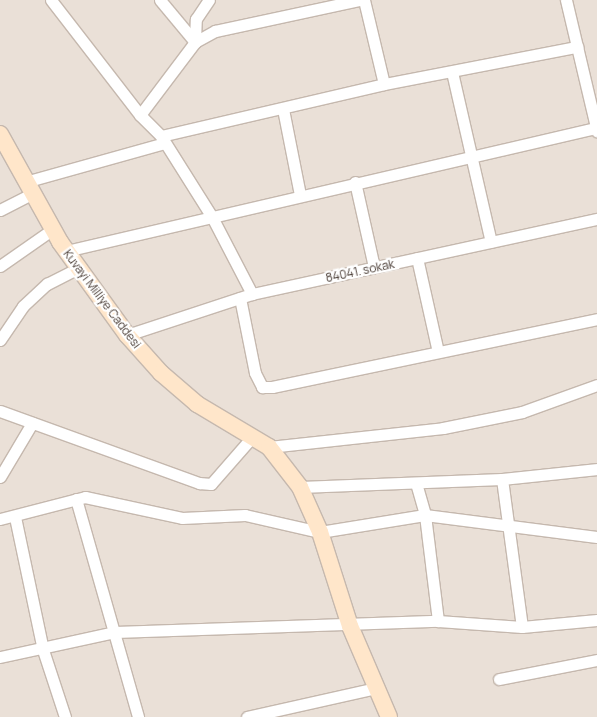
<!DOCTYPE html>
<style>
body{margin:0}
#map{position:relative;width:597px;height:717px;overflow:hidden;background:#f6efea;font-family:Manrope,sans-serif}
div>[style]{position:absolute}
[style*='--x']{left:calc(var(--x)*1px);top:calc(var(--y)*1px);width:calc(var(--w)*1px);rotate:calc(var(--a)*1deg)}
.residential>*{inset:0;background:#eae0d7;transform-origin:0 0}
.roads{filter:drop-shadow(1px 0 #c5b8ae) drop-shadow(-1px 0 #c5b8ae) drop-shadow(0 1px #c5b8ae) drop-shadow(0 -1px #c5b8ae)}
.street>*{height:11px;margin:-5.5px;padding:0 5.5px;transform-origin:5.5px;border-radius:5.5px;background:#fff}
.secondary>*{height:16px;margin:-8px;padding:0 8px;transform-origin:8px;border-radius:8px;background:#ffe6ca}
span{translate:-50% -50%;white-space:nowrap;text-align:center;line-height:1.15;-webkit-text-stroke:4.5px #fff;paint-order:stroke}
.street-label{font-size:12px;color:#4b3e37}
</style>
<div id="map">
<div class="residential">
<i style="left:0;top:0;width:597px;height:717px"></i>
</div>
<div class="roads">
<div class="street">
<i style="--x:51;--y:0;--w:145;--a:52.3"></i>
<i style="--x:140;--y:115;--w:30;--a:45"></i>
<i style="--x:161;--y:136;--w:96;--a:57.8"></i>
<i style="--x:212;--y:217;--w:87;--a:62.5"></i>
<i style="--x:160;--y:0;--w:55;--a:50.2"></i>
<i style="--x:364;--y:0;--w:86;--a:76.6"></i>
<i style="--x:566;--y:0;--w:135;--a:76.7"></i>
<i style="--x:195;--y:42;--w:23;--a:-88"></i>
<i style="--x:196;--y:19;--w:23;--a:-56"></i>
<i style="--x:452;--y:72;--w:174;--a:77.1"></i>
<i style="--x:283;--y:109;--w:88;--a:78.8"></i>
<i style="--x:140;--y:115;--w:91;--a:-53"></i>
<i style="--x:195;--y:42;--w:23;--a:-29"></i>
<i style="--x:215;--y:31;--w:147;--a:-12.1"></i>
<i style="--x:161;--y:136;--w:229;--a:-13.1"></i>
<i style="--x:384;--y:84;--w:197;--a:-10.9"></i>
<i style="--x:25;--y:182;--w:145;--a:-15.6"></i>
<i style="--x:355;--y:182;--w:87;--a:77.4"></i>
<i style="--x:0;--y:210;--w:36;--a:-27"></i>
<i style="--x:66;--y:251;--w:544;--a:-13.07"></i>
<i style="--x:417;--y:258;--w:96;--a:77.4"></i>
<i style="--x:0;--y:266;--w:65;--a:-34.9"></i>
<i style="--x:240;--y:298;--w:76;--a:78.7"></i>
<i style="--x:255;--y:373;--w:16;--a:63"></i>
<i style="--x:262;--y:387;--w:10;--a:0"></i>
<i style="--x:272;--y:387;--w:332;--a:-11.8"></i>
<i style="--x:127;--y:335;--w:132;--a:-18.2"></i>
<i style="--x:252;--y:294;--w:353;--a:-12.3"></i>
<i style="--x:0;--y:340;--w:41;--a:-55.9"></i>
<i style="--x:23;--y:306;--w:33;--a:-43"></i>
<i style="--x:47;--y:284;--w:35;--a:-27"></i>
<i style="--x:0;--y:411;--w:212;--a:19.9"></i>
<i style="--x:199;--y:483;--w:12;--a:5"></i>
<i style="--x:211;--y:484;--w:62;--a:-48.9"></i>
<i style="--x:269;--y:447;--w:175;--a:-6.2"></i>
<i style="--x:443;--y:428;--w:81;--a:-11.4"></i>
<i style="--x:522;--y:412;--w:80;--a:-19.8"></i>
<i style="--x:0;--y:477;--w:63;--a:-59.3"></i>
<i style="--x:502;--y:479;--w:149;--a:82.3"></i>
<i style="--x:416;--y:483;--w:33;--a:74"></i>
<i style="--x:425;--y:515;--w:107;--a:83"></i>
<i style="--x:300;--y:487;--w:202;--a:-2.3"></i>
<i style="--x:502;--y:479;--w:96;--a:-6"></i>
<i style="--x:76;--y:499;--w:227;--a:74.1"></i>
<i style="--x:15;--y:517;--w:136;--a:78.1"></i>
<i style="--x:43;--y:650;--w:71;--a:71.8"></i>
<i style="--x:0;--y:519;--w:88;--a:-14.5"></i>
<i style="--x:85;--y:497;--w:99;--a:12.2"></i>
<i style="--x:182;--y:518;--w:63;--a:-2.7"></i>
<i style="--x:245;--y:515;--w:77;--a:12.8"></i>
<i style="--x:320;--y:532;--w:106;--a:-9.2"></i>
<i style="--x:425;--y:515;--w:173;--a:7.3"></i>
<i style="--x:0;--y:657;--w:118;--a:-12.3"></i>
<i style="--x:115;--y:632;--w:323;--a:-2"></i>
<i style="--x:438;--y:621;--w:84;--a:4.1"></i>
<i style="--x:522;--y:627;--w:75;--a:-5.3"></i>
<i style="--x:499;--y:679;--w:100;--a:-11"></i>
<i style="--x:247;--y:717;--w:132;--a:-12.7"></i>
</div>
<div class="secondary">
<i style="--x:0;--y:134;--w:124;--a:60.9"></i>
<i style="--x:60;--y:242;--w:115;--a:54.2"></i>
<i style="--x:127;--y:335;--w:51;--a:48.2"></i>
<i style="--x:161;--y:373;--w:48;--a:40.7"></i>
<i style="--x:197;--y:404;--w:84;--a:30.8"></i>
<i style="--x:269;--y:447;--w:51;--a:52.2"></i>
<i style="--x:300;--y:487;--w:49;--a:66"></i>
<i style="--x:320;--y:532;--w:99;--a:72.3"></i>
<i style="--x:350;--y:626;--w:99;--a:66.8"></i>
</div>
</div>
<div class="street-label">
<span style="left:360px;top:271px;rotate:-12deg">84041. sokak</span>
<span style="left:102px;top:299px;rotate:53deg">Kuvayi Milliye Caddesi</span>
</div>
</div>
